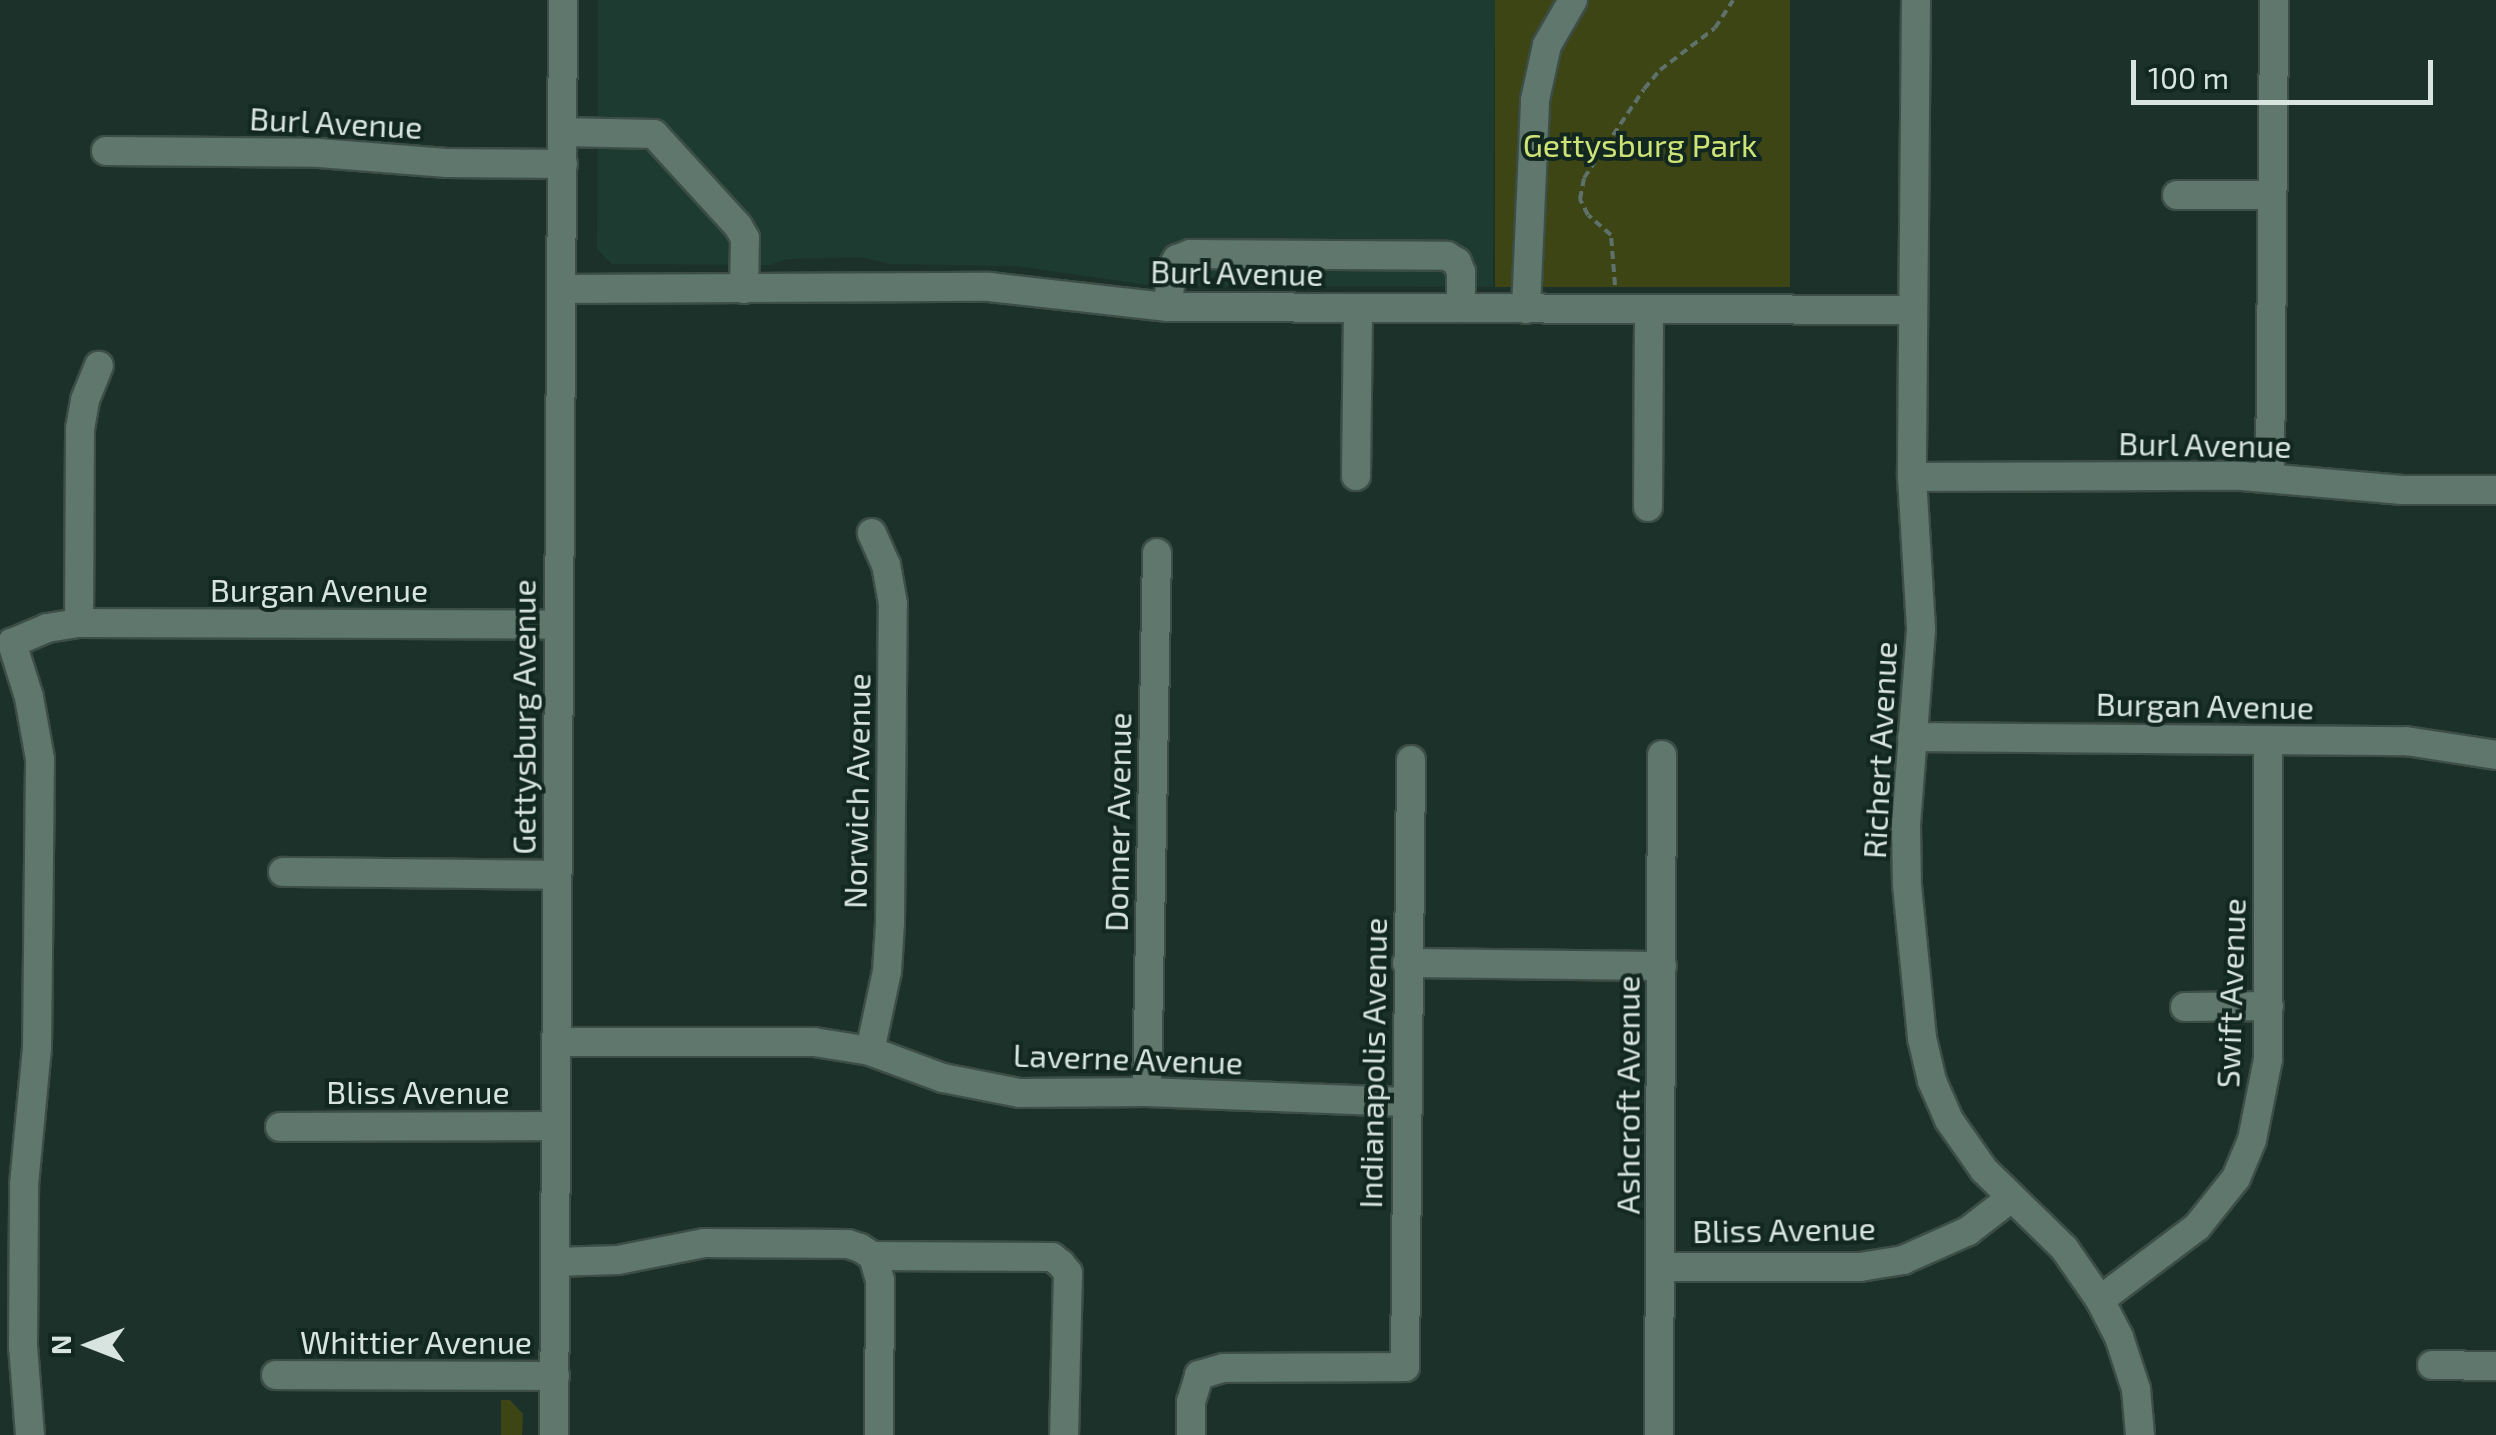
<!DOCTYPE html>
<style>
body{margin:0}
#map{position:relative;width:2496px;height:1435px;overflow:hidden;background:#1c312a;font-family:"Exo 2",sans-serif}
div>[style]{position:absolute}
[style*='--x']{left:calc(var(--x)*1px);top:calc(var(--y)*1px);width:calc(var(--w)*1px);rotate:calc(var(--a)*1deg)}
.built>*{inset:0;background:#1d3b30}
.green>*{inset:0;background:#3d4515;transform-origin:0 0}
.path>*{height:4px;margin-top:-2px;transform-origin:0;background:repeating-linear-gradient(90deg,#5e716a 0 8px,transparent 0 13px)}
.roads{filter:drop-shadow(2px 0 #3c4e47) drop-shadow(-2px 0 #3c4e47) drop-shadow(0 2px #3c4e47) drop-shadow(0 -2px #3c4e47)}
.minor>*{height:28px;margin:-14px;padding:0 14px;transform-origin:14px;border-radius:14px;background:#5f776d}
span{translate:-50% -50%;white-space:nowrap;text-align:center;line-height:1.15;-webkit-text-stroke:8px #122720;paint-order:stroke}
.street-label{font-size:32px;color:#d7e4df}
.park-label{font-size:32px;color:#cee376}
.north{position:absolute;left:40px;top:1295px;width:100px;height:100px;-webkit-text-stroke:8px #122720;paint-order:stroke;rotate:270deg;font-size:28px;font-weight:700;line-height:40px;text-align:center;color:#d7e4df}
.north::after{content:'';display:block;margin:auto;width:35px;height:45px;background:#d7e4df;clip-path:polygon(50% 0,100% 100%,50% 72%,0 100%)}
.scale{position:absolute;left:2131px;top:60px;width:302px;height:45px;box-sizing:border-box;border:5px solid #d7e4df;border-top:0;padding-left:12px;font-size:30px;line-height:35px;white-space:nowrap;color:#d7e4df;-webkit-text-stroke:8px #122720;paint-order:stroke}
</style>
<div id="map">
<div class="built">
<i style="clip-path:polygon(598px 0,1495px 0,1493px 287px,1155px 286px,1016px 266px,889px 264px,861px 257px,787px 259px,769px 265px,612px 264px,597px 249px)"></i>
</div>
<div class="green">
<i style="left:1495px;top:0;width:295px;height:287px"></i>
<i style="clip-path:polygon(501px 1400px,510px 1400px,523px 1414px,522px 1435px,501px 1435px)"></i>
</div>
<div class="path">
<i style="--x:1559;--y:139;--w:45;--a:15.6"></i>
<i style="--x:1615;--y:285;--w:50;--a:-94.6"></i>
<i style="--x:1611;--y:235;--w:30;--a:-139"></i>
<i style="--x:1588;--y:215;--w:18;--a:-117"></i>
<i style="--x:1580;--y:199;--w:21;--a:-79"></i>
<i style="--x:1584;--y:178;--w:107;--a:-56"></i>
<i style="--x:1644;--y:89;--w:25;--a:-50"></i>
<i style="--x:1660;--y:70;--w:69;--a:-37.4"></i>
<i style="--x:1715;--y:28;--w:33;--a:-57"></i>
</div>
<div class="roads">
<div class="minor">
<i style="--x:1916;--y:0;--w:477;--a:90.5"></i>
<i style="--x:1912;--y:477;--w:153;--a:86.6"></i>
<i style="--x:1921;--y:630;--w:195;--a:94.4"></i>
<i style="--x:1906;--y:824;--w:61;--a:89.1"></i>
<i style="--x:1907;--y:885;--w:154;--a:84.4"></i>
<i style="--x:1922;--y:1038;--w:44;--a:76.9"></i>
<i style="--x:1932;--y:1081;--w:43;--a:66.4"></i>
<i style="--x:1949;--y:1120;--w:61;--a:55"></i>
<i style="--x:1984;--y:1170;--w:112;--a:44.3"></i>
<i style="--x:2064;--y:1248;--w:63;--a:55.3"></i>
<i style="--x:2100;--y:1300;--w:42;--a:62.8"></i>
<i style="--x:2119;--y:1337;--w:55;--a:71.9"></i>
<i style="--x:2136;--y:1389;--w:46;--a:85"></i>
<i style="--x:562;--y:132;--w:92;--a:1.2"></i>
<i style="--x:654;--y:134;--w:125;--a:47.6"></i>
<i style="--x:738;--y:226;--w:14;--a:60"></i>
<i style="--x:745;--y:238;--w:51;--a:91.1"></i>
<i style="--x:106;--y:151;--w:213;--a:0.5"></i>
<i style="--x:319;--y:153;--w:128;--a:4.5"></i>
<i style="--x:447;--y:163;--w:116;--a:0.5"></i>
<i style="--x:2177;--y:195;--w:95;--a:0"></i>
<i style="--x:561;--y:289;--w:428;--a:-0.3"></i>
<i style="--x:989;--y:287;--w:180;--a:6.4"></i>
<i style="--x:1168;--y:307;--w:745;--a:0.23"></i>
<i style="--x:1168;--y:307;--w:38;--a:-85"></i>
<i style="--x:1171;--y:269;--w:12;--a:-59"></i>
<i style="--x:1177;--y:259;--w:14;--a:-21"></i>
<i style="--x:1190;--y:254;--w:257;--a:0.4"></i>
<i style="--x:1447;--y:256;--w:12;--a:31"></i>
<i style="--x:1457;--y:262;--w:11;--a:68"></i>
<i style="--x:1461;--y:272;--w:36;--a:90"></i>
<i style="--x:1526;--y:309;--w:209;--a:-87.5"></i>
<i style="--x:1535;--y:100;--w:56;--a:-77.7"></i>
<i style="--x:1547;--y:45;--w:52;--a:-60"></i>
<i style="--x:1356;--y:476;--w:168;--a:-89.3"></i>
<i style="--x:1912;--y:477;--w:330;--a:-0.2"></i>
<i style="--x:2242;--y:476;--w:161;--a:5"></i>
<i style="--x:2402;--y:490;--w:94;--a:0"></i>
<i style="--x:2270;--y:478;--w:478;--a:-89.5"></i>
<i style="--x:1648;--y:507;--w:198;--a:-89.7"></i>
<i style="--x:79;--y:623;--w:194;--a:-89.7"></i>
<i style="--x:80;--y:429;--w:29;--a:-80"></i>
<i style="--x:85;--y:400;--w:37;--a:-68"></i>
<i style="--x:1912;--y:737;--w:494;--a:0.5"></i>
<i style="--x:2406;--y:741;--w:91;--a:8.8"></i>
<i style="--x:283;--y:872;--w:274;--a:0.6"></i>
<i style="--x:1407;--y:963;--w:255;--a:0.7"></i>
<i style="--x:2185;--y:1007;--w:84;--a:-0.7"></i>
<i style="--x:556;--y:1042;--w:258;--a:0"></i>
<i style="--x:814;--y:1042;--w:57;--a:9.1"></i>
<i style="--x:870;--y:1051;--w:78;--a:20.3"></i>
<i style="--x:943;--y:1078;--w:78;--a:11"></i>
<i style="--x:1020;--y:1093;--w:127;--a:-0.5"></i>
<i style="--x:1147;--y:1092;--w:258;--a:2.2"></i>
<i style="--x:870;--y:1051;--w:82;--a:-78"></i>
<i style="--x:887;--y:971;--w:48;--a:-86.4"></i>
<i style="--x:890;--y:923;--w:319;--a:-89.5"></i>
<i style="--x:893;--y:604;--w:40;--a:-100"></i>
<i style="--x:886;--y:565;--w:35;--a:-114"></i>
<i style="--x:1147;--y:1092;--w:539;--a:-88.94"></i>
<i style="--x:280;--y:1127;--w:275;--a:-0.2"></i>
<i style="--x:873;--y:1256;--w:179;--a:0.3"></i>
<i style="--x:1052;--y:1257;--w:11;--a:38"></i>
<i style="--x:1061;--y:1264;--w:11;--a:52"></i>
<i style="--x:1068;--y:1273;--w:162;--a:91.4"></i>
<i style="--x:555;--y:1262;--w:63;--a:-1.8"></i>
<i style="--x:618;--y:1260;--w:88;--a:-11.2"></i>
<i style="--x:704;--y:1243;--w:144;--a:0.4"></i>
<i style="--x:848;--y:1244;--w:13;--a:18"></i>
<i style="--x:860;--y:1248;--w:15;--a:32"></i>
<i style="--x:873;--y:1256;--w:25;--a:74"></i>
<i style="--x:880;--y:1280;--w:155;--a:90.4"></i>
<i style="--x:1661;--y:1267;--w:199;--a:0"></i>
<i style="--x:1860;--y:1267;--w:44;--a:-9.2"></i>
<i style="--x:1903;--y:1260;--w:71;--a:-24"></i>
<i style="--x:1968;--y:1231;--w:54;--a:-37.5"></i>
<i style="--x:2100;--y:1300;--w:121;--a:-37"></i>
<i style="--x:2197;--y:1227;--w:63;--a:-51.5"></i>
<i style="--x:2236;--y:1178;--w:41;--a:-67.2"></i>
<i style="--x:2252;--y:1140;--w:83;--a:-78.8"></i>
<i style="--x:2268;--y:1059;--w:318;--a:-90"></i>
<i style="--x:2432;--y:1365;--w:64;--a:0.9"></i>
<i style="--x:276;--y:1375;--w:279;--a:0.2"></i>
<i style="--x:30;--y:1435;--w:88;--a:-94.5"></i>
<i style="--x:23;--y:1347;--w:162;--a:-89.6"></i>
<i style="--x:24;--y:1185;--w:138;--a:-84.6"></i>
<i style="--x:37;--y:1048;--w:289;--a:-89.4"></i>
<i style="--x:40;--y:759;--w:63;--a:-100.1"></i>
<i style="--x:29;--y:697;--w:57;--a:-107.5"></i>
<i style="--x:12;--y:643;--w:38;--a:-23"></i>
<i style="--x:47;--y:628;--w:32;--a:-9"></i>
<i style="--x:79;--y:623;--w:480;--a:0.2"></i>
<i style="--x:554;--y:1435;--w:1435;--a:-89.64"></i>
<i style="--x:1191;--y:1435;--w:33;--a:-90"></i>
<i style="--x:1191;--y:1402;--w:28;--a:-73"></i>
<i style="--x:1199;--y:1375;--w:25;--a:-16"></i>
<i style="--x:1223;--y:1368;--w:182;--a:-0.3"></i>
<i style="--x:1405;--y:1367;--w:607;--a:-89.43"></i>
<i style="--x:1659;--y:1435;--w:680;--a:-89.75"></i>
</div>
</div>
<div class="street-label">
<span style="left:336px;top:122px;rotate:3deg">Burl Avenue</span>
<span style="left:1237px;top:272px;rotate:1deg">Burl Avenue</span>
<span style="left:2205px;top:444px;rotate:1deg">Burl Avenue</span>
<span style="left:319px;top:589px">Burgan Avenue</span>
<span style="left:2205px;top:705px;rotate:1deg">Burgan Avenue</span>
<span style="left:523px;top:717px;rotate:-90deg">Gettysburg Avenue</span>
<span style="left:1879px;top:750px;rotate:-87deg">Richert Avenue</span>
<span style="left:856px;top:791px;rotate:-89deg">Norwich Avenue</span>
<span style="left:1117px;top:822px;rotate:-89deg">Donner Avenue</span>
<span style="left:2230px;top:993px;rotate:-88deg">Swift Avenue</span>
<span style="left:1128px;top:1058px;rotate:2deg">Laverne Avenue</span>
<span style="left:1372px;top:1063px;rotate:-89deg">Indianapolis Avenue</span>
<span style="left:418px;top:1091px">Bliss Avenue</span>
<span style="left:1627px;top:1095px;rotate:-90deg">Ashcroft Avenue</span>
<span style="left:1784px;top:1229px;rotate:-1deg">Bliss Avenue</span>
<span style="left:416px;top:1341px">Whittier Avenue</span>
</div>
<div class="park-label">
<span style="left:1640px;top:144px">Gettysburg Park</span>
</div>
<div class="north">N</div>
<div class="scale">100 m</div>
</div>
